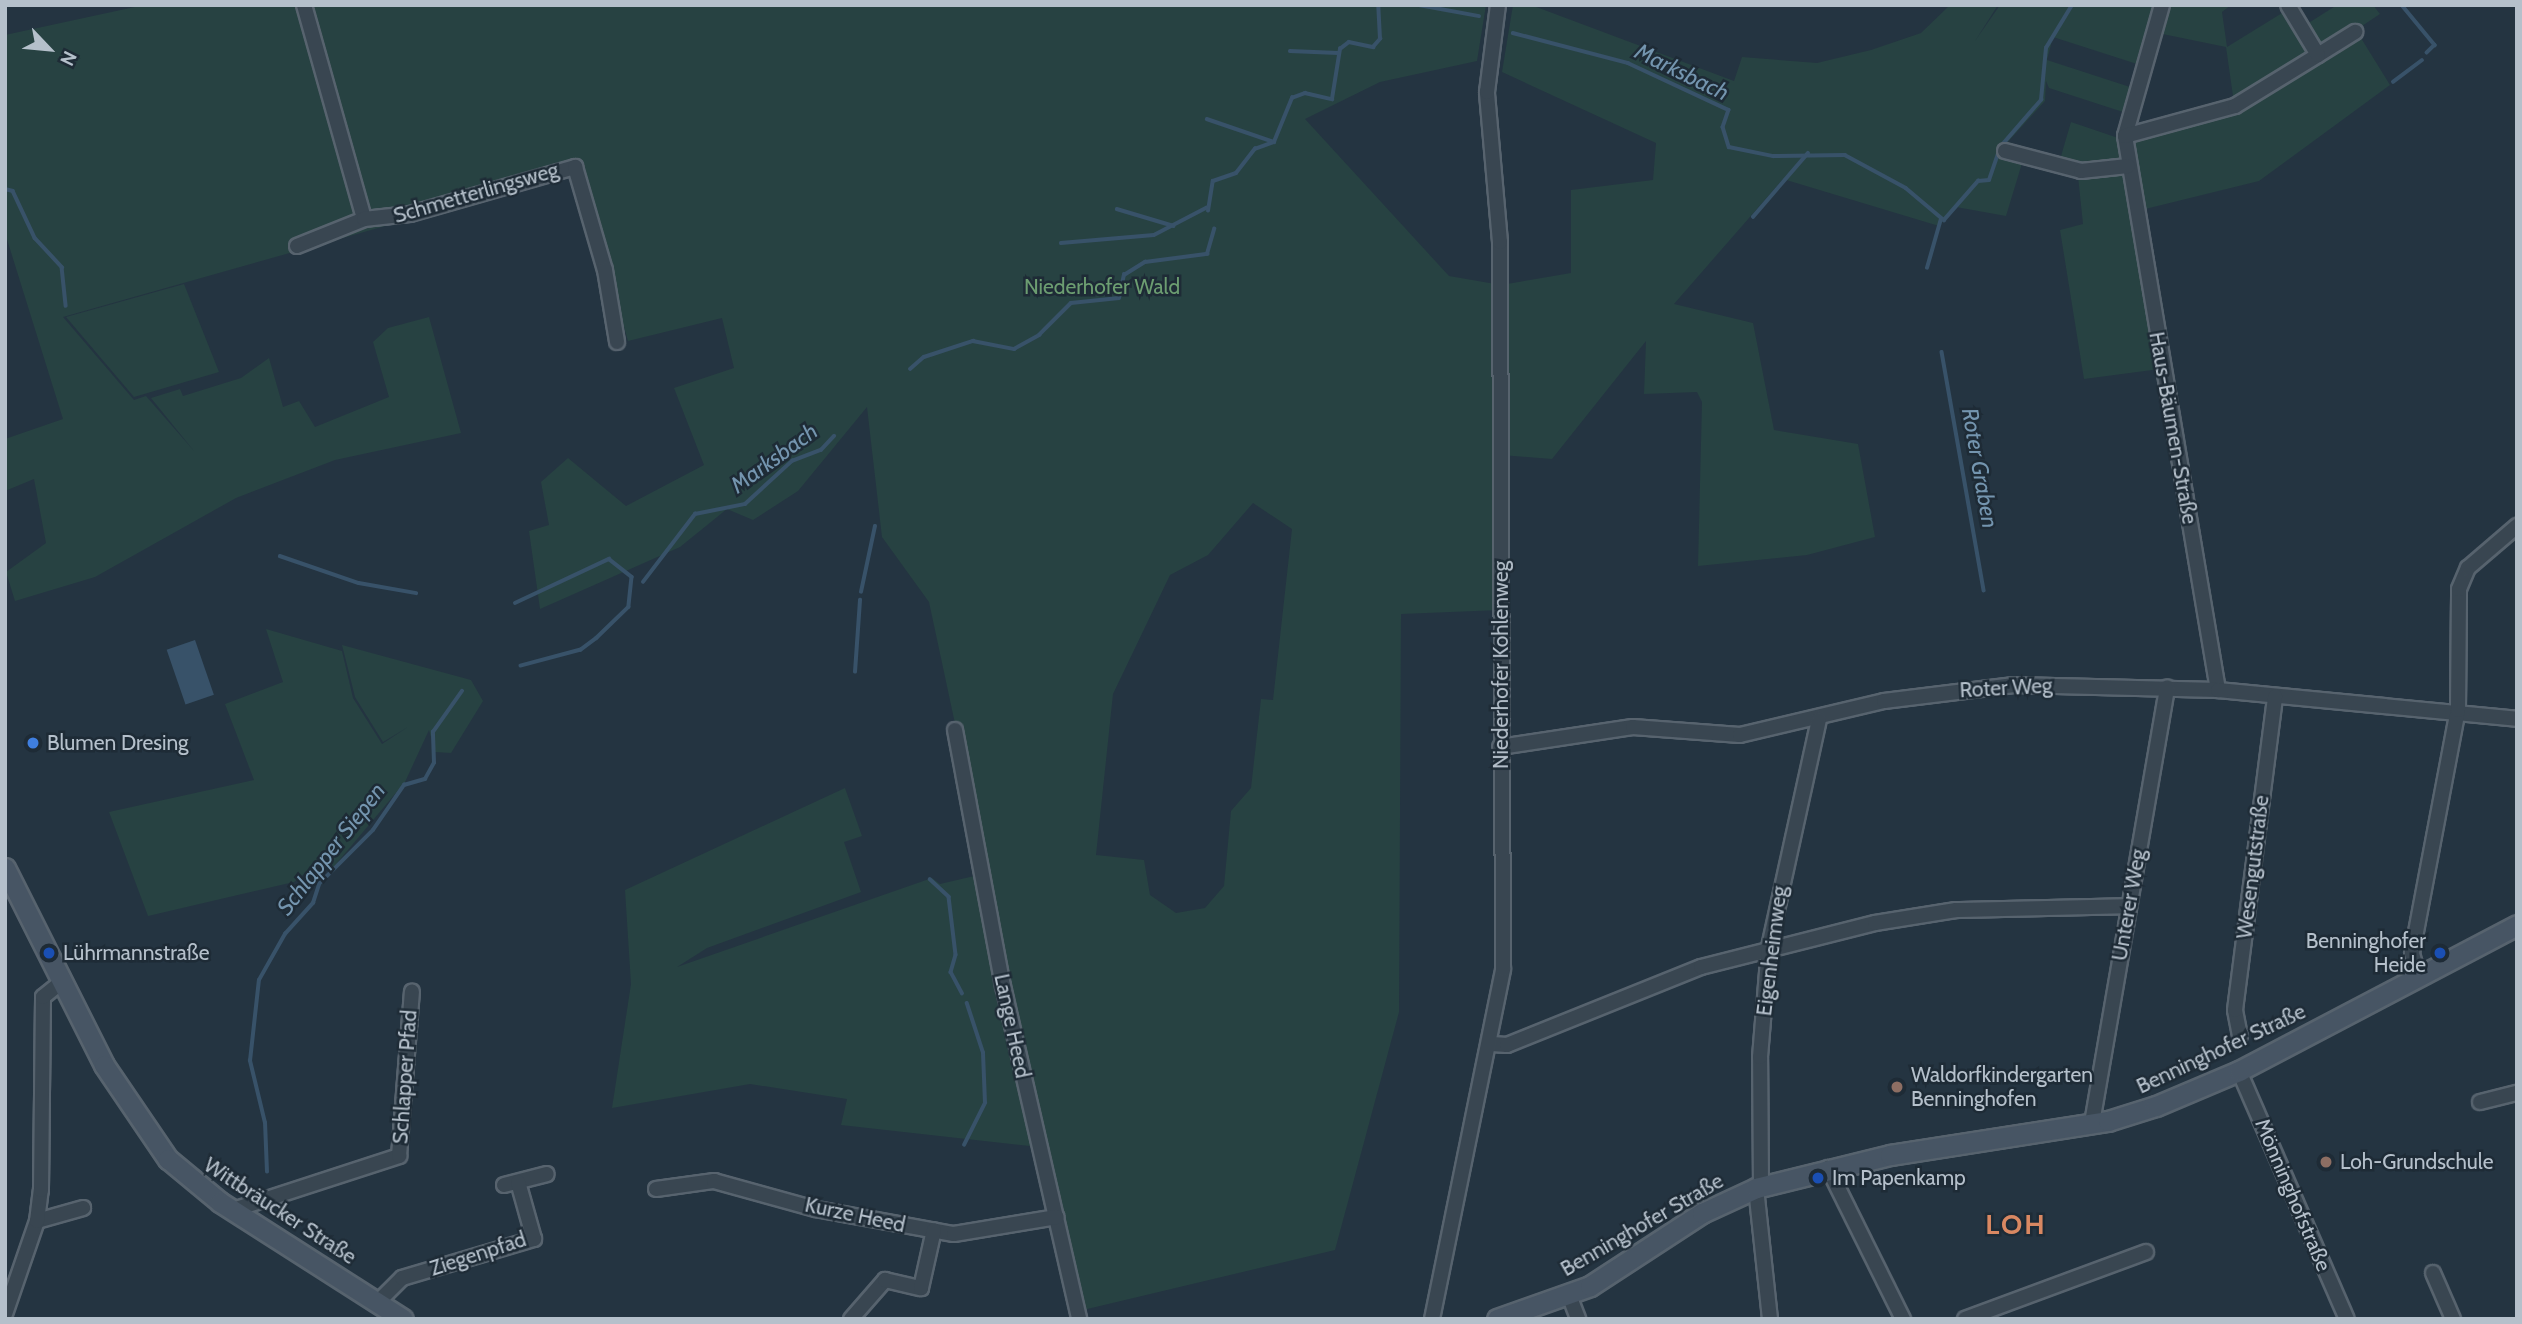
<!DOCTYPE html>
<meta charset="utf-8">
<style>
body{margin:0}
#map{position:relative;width:2522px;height:1324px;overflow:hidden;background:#243441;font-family:Cabin,sans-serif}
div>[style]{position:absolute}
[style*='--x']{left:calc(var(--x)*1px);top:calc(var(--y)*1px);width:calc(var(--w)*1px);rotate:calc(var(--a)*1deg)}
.green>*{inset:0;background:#274242}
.water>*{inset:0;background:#385269;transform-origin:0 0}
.stream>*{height:3.5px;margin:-1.75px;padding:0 1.75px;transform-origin:1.75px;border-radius:1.75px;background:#385269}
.roads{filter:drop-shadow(2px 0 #57636e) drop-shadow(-2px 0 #57636e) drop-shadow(0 2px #57636e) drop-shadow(0 -2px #57636e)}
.street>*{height:14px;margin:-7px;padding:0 7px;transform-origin:7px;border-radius:7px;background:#394651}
.secondary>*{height:19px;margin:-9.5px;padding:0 9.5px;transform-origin:9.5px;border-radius:9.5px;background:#475564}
.dots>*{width:19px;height:19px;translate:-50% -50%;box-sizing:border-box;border:4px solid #1e2b36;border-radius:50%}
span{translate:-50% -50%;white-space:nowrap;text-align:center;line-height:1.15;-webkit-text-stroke:5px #1e2b36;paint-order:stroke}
.street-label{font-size:21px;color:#b5c0cb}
.park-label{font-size:21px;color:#6c9d71}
.poi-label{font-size:21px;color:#b5c0cb}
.left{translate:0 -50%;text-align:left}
.right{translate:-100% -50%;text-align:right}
.water-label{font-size:23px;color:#7495af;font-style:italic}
.district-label{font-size:28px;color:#d98862;font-weight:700;letter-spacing:2px}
.frame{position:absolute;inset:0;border:7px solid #b5c0cb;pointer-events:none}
.north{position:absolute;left:14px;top:14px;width:70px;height:70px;-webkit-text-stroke:5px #1e2b36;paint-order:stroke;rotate:116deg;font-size:19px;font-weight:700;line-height:28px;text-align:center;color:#b5c0cb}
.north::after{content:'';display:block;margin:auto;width:24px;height:32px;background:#b5c0cb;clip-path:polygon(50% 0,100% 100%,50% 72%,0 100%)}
</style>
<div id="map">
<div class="green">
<i style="clip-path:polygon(evenodd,144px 5px,1486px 5px,1477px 61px,1380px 82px,1305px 119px,1449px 276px,1501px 285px,1571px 273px,1571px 190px,1653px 180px,1656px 143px,1502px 72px,1513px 5px,1531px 5px,1734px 81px,1742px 57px,1817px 63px,1871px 50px,1921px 33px,1950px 5px,1998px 5px,1975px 41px,2000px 5px,2072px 5px,2058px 31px,2074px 5px,2231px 5px,2222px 12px,2227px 47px,2287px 10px,2299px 29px,2337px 5px,2373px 5px,2380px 14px,2356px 30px,2390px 85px,2259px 181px,2129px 213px,2160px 369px,2084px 379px,2060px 230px,2083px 224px,2078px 176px,2059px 163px,2071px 122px,2133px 143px,2140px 135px,2234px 103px,2226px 47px,2148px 31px,2137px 64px,2053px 37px,2047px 60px,2130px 87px,2123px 112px,2049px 88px,2046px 81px,2045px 101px,2005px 145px,2023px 160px,2006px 216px,1956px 207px,1939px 226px,1783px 179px,1674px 304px,1753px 323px,1774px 430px,1858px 444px,1875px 537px,1807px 555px,1698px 566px,1702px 402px,1697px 392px,1644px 394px,1646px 341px,1552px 459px,1501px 455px,1500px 610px,1401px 614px,1399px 1012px,1335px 1250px,1083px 1310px,1048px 1148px,841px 1125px,847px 1099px,750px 1084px,612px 1108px,631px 984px,625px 890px,845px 788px,862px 836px,844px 842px,861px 892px,707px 948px,677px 967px,932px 878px,940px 884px,987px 873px,929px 602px,882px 537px,867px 407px,798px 491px,753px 520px,727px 509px,680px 547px,540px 609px,529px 531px,549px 525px,541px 482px,568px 458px,626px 506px,704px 465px,674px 388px,734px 368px,722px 318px,628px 341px,580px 171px,63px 317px,134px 400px,146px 396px,194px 451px,151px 398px,180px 389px,183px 396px,241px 378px,269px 358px,283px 407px,299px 401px,315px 427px,389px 397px,373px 342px,388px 328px,429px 317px,461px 433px,335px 460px,236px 498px,95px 577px,15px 601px,6px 572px,46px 543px,34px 479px,5px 491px,5px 439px,63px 419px,5px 233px,5px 35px,144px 5px,1253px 503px,1292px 529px,1273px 700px,1261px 699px,1251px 788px,1231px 811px,1224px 886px,1205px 908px,1176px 913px,1150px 895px,1144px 860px,1096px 855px,1113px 694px,1170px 575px,1208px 555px,1253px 503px)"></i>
<i style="clip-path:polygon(184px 284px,219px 372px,134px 397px,66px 317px)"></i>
<i style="clip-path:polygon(266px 629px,342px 651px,353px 698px,382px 744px,408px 727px,383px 742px,355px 697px,342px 645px,471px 680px,483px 701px,451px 753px,435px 752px,429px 730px,405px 782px,331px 870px,323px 859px,294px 882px,148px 916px,109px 812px,254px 780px,225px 704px,283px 682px)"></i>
</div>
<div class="water">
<i style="left:195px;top:640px;width:58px;height:30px;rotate:71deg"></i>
</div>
<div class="stream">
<i style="--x:1419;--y:5;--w:61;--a:10.4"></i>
<i style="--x:2402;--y:5;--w:52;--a:50.5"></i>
<i style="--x:2435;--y:45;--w:11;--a:135"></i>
<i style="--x:1513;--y:33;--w:119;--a:14.6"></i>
<i style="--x:1628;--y:63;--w:111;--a:25"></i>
<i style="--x:1729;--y:110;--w:18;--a:109"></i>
<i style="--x:1723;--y:127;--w:21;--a:73"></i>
<i style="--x:1729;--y:147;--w:45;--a:11.6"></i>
<i style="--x:1773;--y:156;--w:72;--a:-0.8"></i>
<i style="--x:1845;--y:155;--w:69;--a:28.4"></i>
<i style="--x:1906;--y:188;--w:50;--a:40.1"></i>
<i style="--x:1944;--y:220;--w:52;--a:-48.9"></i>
<i style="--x:1978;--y:181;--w:11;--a:-5"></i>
<i style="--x:1989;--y:180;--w:28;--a:-71"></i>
<i style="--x:1290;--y:51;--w:48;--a:2.4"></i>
<i style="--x:2393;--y:82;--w:36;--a:-37"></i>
<i style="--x:1207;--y:119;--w:71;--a:18.9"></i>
<i style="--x:2002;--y:145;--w:60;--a:-49.1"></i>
<i style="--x:2041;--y:100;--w:52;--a:-84.5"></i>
<i style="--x:2046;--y:48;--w:50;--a:-58.8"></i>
<i style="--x:5;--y:189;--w:8;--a:14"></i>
<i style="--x:13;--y:191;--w:52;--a:64.9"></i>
<i style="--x:35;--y:238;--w:40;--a:47"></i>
<i style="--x:62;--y:267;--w:39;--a:84"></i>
<i style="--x:1117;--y:209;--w:59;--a:16.6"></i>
<i style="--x:1208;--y:211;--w:30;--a:-81"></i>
<i style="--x:1213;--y:181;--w:24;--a:-19"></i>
<i style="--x:1236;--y:173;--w:31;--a:-52"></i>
<i style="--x:1255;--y:149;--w:20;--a:-20"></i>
<i style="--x:1274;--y:142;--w:48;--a:-67.8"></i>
<i style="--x:1292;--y:98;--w:14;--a:-21"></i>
<i style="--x:1305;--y:93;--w:28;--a:13"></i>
<i style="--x:1332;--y:99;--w:51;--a:-80.9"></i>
<i style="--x:1340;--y:49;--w:11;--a:-38"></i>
<i style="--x:1349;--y:42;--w:25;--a:12"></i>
<i style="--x:1373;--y:47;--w:11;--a:-49"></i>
<i style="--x:1380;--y:39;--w:34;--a:-93"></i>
<i style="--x:1753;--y:217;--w:84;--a:-49.3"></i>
<i style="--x:1061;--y:243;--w:93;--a:-4.9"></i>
<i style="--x:1154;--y:235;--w:59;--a:-27.4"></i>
<i style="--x:1927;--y:268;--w:51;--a:-74.1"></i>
<i style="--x:1942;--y:352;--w:242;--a:80"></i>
<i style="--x:910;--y:369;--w:18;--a:-41"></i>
<i style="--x:924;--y:357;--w:52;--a:-18.1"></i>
<i style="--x:973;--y:341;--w:42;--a:11"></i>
<i style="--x:1014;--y:349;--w:29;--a:-29"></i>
<i style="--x:1039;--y:335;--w:45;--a:-45"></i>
<i style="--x:1071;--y:303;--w:48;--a:-5.9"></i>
<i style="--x:1119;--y:298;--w:24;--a:-78"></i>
<i style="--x:1124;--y:275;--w:25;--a:-32"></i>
<i style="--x:1145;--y:262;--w:63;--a:-7.4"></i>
<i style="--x:1207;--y:254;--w:26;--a:-74"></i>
<i style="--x:280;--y:556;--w:83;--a:18.9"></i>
<i style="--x:359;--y:583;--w:58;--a:10"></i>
<i style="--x:643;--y:582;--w:86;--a:-52.6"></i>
<i style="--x:695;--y:514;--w:51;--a:-11.3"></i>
<i style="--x:745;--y:504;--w:64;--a:-42.5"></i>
<i style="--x:792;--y:461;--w:31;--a:-21"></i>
<i style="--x:821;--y:450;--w:19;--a:-47"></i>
<i style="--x:861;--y:592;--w:67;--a:-78"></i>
<i style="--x:515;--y:603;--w:104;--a:-25.1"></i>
<i style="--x:609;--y:559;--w:29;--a:38"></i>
<i style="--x:632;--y:577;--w:30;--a:96"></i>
<i style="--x:629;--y:607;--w:45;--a:135.9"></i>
<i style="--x:597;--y:638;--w:20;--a:143"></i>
<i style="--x:581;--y:650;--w:62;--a:165.1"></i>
<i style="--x:855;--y:672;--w:72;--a:-86"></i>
<i style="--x:930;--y:879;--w:26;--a:43"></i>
<i style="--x:949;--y:897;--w:58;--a:83.1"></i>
<i style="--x:956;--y:955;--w:18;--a:106"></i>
<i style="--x:951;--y:972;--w:24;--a:62"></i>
<i style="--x:964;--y:1145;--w:47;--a:-63.4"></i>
<i style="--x:985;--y:1103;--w:50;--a:-92.3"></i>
<i style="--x:983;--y:1053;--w:52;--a:-108.1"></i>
<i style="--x:267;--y:1172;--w:49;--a:-92.3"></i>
<i style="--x:265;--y:1123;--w:64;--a:-103.6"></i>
<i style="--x:250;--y:1061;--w:81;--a:-83.7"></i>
<i style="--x:259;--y:980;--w:53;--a:-60.5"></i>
<i style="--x:285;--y:934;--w:42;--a:-47.9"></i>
<i style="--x:313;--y:903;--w:20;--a:-72"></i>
<i style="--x:319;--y:884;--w:76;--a:-45"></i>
<i style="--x:373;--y:830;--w:55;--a:-55.4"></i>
<i style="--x:404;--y:785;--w:22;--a:-16"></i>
<i style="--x:425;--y:779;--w:18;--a:-61"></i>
<i style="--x:434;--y:763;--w:31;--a:-92"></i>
<i style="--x:433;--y:732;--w:50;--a:-54.7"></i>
</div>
<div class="roads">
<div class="street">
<i style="--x:304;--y:5;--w:222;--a:74.3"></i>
<i style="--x:2162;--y:5;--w:136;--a:105.8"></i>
<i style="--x:2125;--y:136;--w:562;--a:80.47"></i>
<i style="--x:2318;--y:55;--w:44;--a:-31.9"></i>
<i style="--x:2125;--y:136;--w:114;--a:-15.3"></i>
<i style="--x:2235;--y:106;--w:97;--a:-31.6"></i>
<i style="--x:2318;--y:55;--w:58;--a:-121"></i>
<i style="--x:2005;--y:151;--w:79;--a:14.7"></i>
<i style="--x:2081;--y:171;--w:47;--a:-6.1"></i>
<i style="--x:297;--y:246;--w:72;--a:-21.9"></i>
<i style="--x:364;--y:219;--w:46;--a:-6.2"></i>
<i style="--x:410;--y:214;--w:172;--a:-15.9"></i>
<i style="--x:575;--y:167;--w:107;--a:73.8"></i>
<i style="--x:605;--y:270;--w:73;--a:80.5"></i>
<i style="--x:955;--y:730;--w:260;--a:79.4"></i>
<i style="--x:1003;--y:986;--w:342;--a:77.1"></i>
<i style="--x:1500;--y:747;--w:134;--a:-8.6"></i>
<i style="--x:1633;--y:727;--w:107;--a:4.3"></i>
<i style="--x:1740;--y:735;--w:148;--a:-13.3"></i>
<i style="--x:1884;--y:701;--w:131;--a:-7"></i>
<i style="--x:2014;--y:685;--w:204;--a:1.4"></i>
<i style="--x:2218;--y:690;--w:300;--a:5.5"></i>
<i style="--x:2419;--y:978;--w:26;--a:-106"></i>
<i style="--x:2412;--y:953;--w:247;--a:-79.3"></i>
<i style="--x:2458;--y:710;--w:121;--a:-89.5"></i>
<i style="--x:2459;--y:589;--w:23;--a:-67"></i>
<i style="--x:2468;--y:568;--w:65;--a:-40.6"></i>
<i style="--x:2240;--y:1036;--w:26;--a:-101"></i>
<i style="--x:2235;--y:1010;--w:316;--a:-82.7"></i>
<i style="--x:1492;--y:1044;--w:15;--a:4"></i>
<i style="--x:1507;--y:1045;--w:209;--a:-21.9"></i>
<i style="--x:1701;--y:967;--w:179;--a:-14.2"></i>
<i style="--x:1875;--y:923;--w:82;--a:-9.1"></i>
<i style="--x:1956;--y:910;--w:172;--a:-1.3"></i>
<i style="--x:2239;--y:1071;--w:270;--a:66.5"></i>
<i style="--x:2480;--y:1102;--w:38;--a:-14"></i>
<i style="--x:2092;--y:1123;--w:442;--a:-80.2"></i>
<i style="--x:1828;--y:1168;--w:169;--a:63.6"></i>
<i style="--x:504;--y:1185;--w:44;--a:-14.3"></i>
<i style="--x:1761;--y:1186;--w:129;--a:-90.4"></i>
<i style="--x:1760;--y:1057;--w:110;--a:-85.3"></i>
<i style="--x:1769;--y:947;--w:233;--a:-77.6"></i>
<i style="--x:1756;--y:1188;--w:132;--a:83.9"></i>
<i style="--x:656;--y:1189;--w:59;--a:-7.9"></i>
<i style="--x:714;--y:1181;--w:106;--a:15.4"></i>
<i style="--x:816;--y:1209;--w:140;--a:10.3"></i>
<i style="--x:954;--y:1234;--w:104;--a:-9.4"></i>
<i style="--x:233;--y:1210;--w:175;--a:-18"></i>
<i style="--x:399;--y:1156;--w:165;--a:-85.5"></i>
<i style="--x:37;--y:1221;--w:48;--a:-15.8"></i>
<i style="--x:2433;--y:1273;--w:50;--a:66.5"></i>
<i style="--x:1569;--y:1295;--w:26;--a:69"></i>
<i style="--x:378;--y:1302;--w:34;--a:-45"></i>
<i style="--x:402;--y:1278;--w:138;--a:-16.5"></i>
<i style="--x:534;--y:1239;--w:59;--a:-105.7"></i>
<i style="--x:5;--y:1314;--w:98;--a:-71"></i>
<i style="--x:37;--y:1221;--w:31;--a:-83"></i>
<i style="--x:41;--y:1190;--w:193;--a:-89.4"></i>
<i style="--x:43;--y:997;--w:26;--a:-39"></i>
<i style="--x:851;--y:1319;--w:52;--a:-48.9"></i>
<i style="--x:885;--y:1280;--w:37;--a:13"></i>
<i style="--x:921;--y:1288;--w:59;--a:-77.4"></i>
<i style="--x:1432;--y:1319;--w:357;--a:-78.5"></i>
<i style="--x:1503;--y:969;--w:727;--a:-90.24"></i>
<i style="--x:1500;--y:242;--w:151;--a:-95"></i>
<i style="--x:1487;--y:92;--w:88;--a:-82.8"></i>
<i style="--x:1965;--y:1319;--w:193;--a:-20.3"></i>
</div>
<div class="secondary">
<i style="--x:5;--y:868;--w:220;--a:63.3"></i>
<i style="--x:104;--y:1065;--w:114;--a:55.8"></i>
<i style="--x:168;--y:1159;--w:67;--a:39.6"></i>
<i style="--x:220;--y:1202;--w:217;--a:32.6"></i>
<i style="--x:1497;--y:1319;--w:99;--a:-19.5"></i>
<i style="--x:1590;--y:1286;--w:134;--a:-33.1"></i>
<i style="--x:1702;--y:1213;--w:60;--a:-24.8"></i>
<i style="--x:1756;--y:1188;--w:138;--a:-13.8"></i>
<i style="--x:1890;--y:1155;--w:221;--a:-8.9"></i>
<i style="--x:2108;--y:1121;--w:50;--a:-17.4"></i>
<i style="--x:2156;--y:1106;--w:90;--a:-22.9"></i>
<i style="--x:2239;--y:1071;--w:314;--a:-27.7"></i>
</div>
</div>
<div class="dots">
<i style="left:33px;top:743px;background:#3f7fe0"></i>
<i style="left:49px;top:953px;background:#1a4fb4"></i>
<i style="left:2440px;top:953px;background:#1a4fb4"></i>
<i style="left:1897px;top:1087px;background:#8d6e63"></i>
<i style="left:2326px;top:1162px;background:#8d6e63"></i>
<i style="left:1818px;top:1178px;background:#1a4fb4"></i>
</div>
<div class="street-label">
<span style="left:476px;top:193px;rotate:-16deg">Schmetterlingsweg</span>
<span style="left:2173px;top:428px;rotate:80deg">Haus-Bäumen-Straße</span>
<span style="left:1501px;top:665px;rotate:-90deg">Niederhofer Kohlenweg</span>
<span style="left:2006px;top:688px;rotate:-3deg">Roter Weg</span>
<span style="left:2253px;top:867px;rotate:-83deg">Wesengutstraße</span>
<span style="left:2129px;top:905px;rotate:-80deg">Unterer Weg</span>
<span style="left:1772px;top:951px;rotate:-83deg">Eigenheimweg</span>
<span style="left:1012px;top:1026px;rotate:78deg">Lange Heed</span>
<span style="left:2221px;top:1049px;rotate:-25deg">Benninghofer Straße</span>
<span style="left:405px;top:1077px;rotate:-86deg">Schlapper Pfad</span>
<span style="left:2293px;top:1195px;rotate:67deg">Mönninghofstraße</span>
<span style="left:280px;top:1211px;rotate:33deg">Wittbräucker Straße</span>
<span style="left:855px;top:1215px;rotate:12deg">Kurze Heed</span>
<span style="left:1642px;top:1225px;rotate:-30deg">Benninghofer Straße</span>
<span style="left:478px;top:1254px;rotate:-18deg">Ziegenpfad</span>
</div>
<div class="park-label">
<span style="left:1102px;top:287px">Niederhofer Wald</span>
</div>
<div class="poi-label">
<span class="left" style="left:47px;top:743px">Blumen Dresing</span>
<span class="right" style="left:2426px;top:953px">Benninghofer<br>Heide</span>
<span class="left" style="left:63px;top:953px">Lührmannstraße</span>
<span class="left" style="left:1911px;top:1087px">Waldorfkindergarten<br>Benninghofen</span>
<span class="left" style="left:2340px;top:1162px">Loh-Grundschule</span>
<span class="left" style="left:1832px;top:1178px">Im Papenkamp</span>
</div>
<div class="water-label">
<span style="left:1682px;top:72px;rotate:26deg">Marksbach</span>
<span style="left:774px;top:458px;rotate:-36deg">Marksbach</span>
<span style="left:1980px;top:468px;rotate:80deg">Roter Graben</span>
<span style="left:331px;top:849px;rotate:-52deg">Schlapper Siepen</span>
</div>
<div class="district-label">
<span style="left:2016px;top:1224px">LOH</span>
</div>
<div class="frame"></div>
<div class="north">N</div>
</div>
